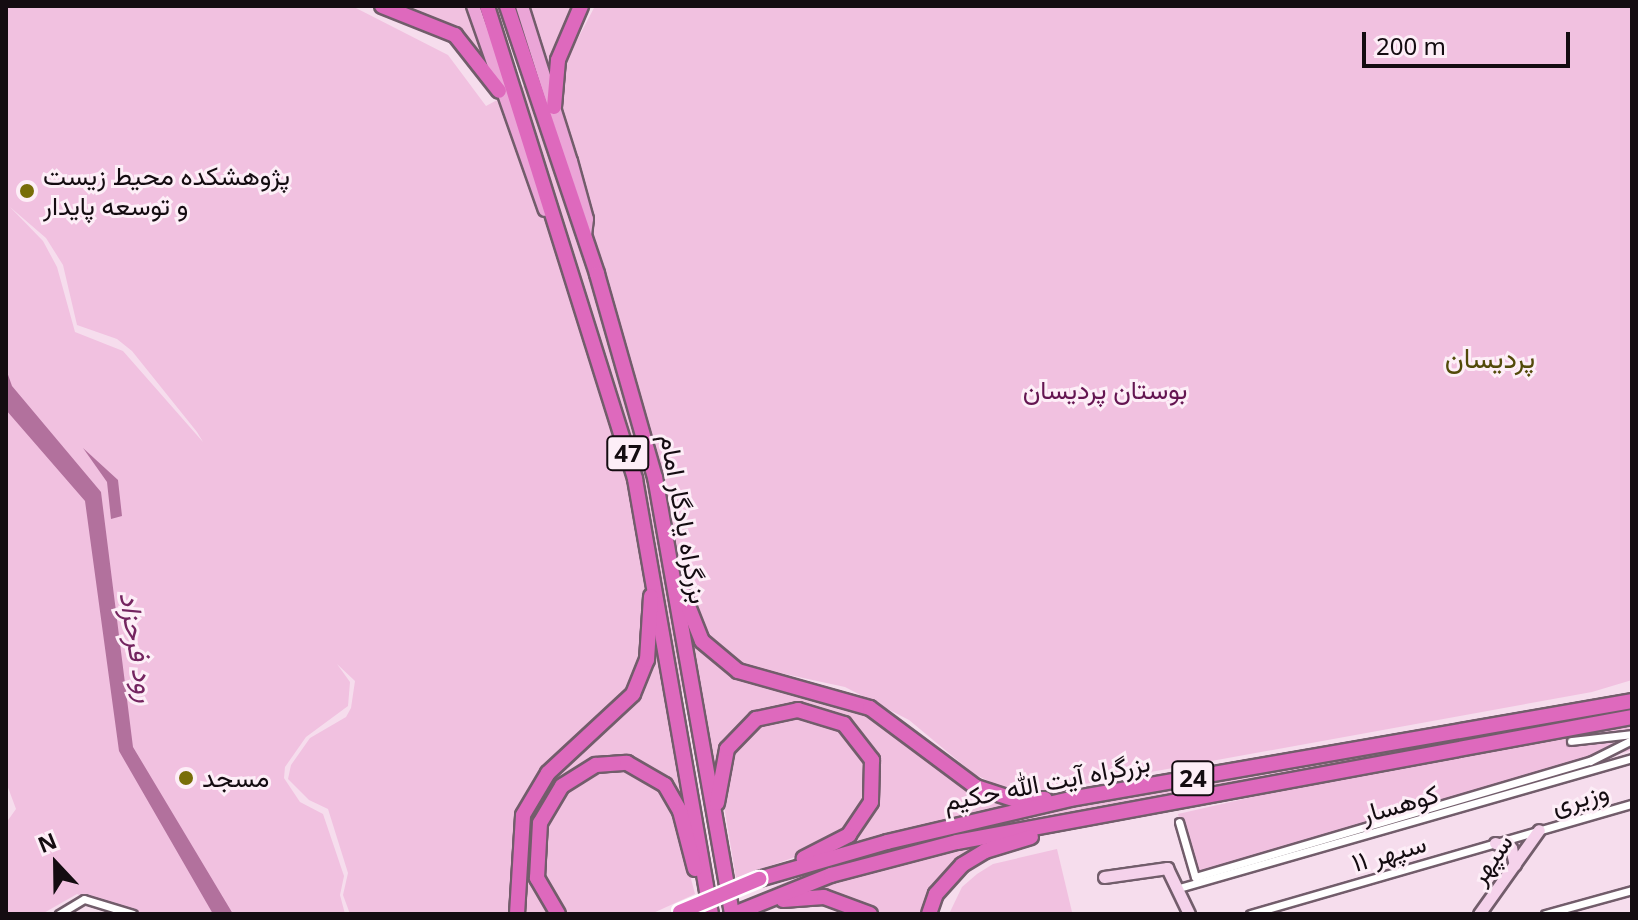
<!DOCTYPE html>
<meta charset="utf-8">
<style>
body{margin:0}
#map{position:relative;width:1638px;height:920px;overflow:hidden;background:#f6dded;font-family:"Noto Sans",Vazirmatn,sans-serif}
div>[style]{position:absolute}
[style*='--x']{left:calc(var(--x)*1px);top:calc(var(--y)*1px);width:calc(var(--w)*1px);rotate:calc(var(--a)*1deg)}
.green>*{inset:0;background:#f1c1e0}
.water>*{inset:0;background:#b2719d}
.roads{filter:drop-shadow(2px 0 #725d6b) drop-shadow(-2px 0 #725d6b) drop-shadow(0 2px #725d6b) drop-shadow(0 -2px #725d6b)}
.street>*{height:7px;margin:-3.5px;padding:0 3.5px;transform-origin:3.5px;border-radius:3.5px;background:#fff}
.secondary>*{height:11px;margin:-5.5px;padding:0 5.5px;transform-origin:5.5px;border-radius:5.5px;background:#f5d2eb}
.primary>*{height:12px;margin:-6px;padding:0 6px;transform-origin:6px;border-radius:6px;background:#eba5d7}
.highway>*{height:14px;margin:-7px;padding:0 7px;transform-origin:7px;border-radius:7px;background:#de69bd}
.bridges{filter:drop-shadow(2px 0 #fff) drop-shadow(-2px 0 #fff) drop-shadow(0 2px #fff) drop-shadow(0 -2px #fff)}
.highway-bridge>*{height:14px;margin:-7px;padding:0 7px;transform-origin:7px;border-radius:7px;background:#de69bd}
.dots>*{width:22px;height:22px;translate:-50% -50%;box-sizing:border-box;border:4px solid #fdeef7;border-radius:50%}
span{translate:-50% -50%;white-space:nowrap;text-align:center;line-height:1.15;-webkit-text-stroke:6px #fdeef7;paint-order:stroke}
.shield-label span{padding:2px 6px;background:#fdeef7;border:2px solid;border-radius:6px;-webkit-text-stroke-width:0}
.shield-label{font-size:24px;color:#140c11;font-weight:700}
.poi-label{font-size:26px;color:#140c11}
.left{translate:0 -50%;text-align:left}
.park-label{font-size:26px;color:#641551}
.street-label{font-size:26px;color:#140c11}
.neighbourhood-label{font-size:28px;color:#524a09}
.water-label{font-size:28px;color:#742560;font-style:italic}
.frame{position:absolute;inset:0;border:8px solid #140c11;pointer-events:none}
.north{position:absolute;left:16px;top:824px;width:80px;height:80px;-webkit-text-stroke:6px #fdeef7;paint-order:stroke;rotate:338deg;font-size:22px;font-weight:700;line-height:32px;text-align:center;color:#140c11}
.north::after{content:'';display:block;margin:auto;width:28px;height:36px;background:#140c11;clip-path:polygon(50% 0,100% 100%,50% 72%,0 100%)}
.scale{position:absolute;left:1362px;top:32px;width:208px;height:36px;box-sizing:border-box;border:4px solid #140c11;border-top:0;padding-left:10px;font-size:24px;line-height:28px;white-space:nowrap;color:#140c11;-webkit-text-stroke:6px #fdeef7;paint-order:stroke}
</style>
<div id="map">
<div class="green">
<i style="clip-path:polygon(evenodd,6px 6px,352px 6px,448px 55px,486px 106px,547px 73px,525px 6px,577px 6px,553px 70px,565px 63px,595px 6px,1632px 6px,1632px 680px,1592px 692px,1035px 793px,1001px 787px,974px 774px,909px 720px,845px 687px,766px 670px,740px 677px,865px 710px,935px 762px,1021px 804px,808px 860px,843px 845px,877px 797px,878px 776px,868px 742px,832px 713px,808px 706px,771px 708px,731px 736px,715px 794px,695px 687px,668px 693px,699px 873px,661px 776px,632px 761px,576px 770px,532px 848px,553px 914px,521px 914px,528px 797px,514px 914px,350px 914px,343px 895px,348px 873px,328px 809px,309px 800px,288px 779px,291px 765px,310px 738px,346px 717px,351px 708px,355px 681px,337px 664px,350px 682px,348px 706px,306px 737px,285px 767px,284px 778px,300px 802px,323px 814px,344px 876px,340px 895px,345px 914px,121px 914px,77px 894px,42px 914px,6px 914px,6px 823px,16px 809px,6px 782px,6px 6px,10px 207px,46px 238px,63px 265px,77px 325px,117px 339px,132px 351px,197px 432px,203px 442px,123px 351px,75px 332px,57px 267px,43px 241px,10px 207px)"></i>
<i style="clip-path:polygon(392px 6px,469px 6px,494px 80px,462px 36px)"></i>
<i style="clip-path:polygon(1632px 706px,1632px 710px,924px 842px,767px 889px,874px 850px,1001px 821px)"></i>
<i style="clip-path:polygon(786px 714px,842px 727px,865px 755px,870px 787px,857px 822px,809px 852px,736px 878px,723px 800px,726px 761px,753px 725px)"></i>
<i style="clip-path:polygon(1632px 724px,1632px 750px,1358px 829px,1196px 883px,1178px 814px,1336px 778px)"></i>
<i style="clip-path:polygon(614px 767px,642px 773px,670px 799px,695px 894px,651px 914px,565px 914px,542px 882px,543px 829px,565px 790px,587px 773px)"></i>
<i style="clip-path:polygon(1042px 832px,979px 850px,926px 914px,875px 914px,792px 894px,903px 860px)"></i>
<i style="clip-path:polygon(1057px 849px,1072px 912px,949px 914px,962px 887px,977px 874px,993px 864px)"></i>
</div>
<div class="water">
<i style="clip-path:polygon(6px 369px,12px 386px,101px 492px,133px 747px,233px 914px,213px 914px,119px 751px,85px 501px,6px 410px)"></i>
<i style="clip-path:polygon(83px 448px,118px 480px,122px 516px,111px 519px,107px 482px)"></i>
</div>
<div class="roads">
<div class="street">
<i style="--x:1571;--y:741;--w:61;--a:-6.5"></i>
<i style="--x:1179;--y:822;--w:57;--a:73.8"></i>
<i style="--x:1195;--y:877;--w:412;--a:-16.4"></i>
<i style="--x:1590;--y:761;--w:47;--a:-26.6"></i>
<i style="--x:1179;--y:888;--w:471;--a:-16"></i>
<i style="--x:59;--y:914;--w:29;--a:-31"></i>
<i style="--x:84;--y:899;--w:51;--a:17"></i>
<i style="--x:1250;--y:914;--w:398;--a:-16.1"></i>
<i style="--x:1545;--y:914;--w:90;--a:-15.4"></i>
</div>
<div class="secondary">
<i style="--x:1495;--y:843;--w:17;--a:17"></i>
<i style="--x:1511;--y:848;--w:17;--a:77"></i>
<i style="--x:1104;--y:877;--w:64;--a:-8.1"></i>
<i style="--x:1167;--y:868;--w:51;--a:64.4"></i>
<i style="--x:1479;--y:914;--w:103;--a:-54.5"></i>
</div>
<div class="primary">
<i style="--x:473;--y:6;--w:216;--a:70.6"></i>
<i style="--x:522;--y:6;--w:163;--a:72.5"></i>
<i style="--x:571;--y:161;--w:60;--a:74.6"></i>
<i style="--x:587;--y:219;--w:17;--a:97"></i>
</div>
<div class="highway">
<i style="--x:382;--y:6;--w:79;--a:21.7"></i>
<i style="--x:455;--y:35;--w:71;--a:51.8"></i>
<i style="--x:487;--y:6;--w:496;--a:72.6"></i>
<i style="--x:635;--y:479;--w:442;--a:80.1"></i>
<i style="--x:507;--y:6;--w:283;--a:71.4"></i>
<i style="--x:597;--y:274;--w:211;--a:74.1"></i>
<i style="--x:655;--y:477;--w:444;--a:80"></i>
<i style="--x:554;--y:107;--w:47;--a:-85.1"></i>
<i style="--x:558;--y:60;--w:59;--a:-66.9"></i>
<i style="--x:679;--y:583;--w:62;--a:68.4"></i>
<i style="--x:702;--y:641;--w:47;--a:39.8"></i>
<i style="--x:738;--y:671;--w:137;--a:15.7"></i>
<i style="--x:870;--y:708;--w:132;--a:36.7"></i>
<i style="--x:976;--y:787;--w:40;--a:18"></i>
<i style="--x:1014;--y:799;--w:31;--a:0"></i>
<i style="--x:717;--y:803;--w:55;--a:-79.5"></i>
<i style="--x:727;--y:749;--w:42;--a:-46"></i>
<i style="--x:756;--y:719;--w:43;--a:-12.1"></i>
<i style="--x:798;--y:710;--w:48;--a:16.9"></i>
<i style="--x:844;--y:724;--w:46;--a:52.1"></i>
<i style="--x:872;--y:760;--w:42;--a:91.4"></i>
<i style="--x:871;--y:802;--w:40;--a:124"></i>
<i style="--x:849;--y:835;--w:51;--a:152.9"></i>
<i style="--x:759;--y:879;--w:133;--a:-16.1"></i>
<i style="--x:887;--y:842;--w:188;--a:-13.2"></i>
<i style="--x:1070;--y:799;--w:570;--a:-9.89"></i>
<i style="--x:783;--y:900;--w:41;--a:-4.2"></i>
<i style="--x:824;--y:897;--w:49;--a:20.3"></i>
<i style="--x:517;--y:914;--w:99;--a:-86.5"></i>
<i style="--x:523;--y:815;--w:49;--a:-59.2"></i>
<i style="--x:548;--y:773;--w:116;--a:-42.9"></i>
<i style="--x:633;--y:694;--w:37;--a:-68"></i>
<i style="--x:647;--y:660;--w:64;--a:-86.4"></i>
<i style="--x:558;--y:914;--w:42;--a:-120.3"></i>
<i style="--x:537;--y:878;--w:55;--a:-86.9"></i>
<i style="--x:540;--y:823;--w:43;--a:-59.3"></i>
<i style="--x:562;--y:786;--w:40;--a:-32"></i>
<i style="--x:596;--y:765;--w:31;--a:-4"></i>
<i style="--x:627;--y:763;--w:44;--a:30.1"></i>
<i style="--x:665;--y:785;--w:30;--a:60"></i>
<i style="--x:680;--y:811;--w:60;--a:75.5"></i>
<i style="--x:734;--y:914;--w:105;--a:-21.9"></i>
<i style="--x:831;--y:875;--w:130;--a:-14.7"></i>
<i style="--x:957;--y:842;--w:686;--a:-10.49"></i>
<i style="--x:929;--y:914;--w:21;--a:-71"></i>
<i style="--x:936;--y:894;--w:39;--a:-48"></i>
<i style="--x:962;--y:865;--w:27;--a:-31"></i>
<i style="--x:985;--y:851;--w:48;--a:-16.9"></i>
</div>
</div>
<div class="bridges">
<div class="highway-bridge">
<i style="--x:680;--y:912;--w:86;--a:-22.7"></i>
</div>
</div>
<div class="dots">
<i style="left:27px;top:191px;background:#786d08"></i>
<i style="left:186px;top:778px;background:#786d08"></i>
</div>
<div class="shield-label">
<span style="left:628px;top:453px">47</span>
<span style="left:1193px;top:778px">24</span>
</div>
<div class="poi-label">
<span class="left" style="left:43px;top:191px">پژوهشکده محیط زیست<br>و توسعه پایدار</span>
<span class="left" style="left:202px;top:778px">مسجد</span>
</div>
<div class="park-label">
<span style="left:1105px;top:390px">بوستان پردیسان</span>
</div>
<div class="street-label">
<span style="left:684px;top:519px;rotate:80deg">بزرگراه یادگار امام</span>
<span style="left:1047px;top:782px;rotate:-11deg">بزرگراه آیت الله حکیم</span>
<span style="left:1580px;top:798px;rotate:-16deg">وزیری</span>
<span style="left:1400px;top:804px;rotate:-16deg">کوهسار</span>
<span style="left:1389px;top:853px;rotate:-16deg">سپهر ۱۱</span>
<span style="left:1491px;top:859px;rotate:-55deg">سپهر</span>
</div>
<div class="neighbourhood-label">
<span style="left:1490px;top:357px">پردیسان</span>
</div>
<div class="water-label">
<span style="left:139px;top:647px;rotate:81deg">رود فرحزاد</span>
</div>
<div class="frame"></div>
<div class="north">N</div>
<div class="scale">200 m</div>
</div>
